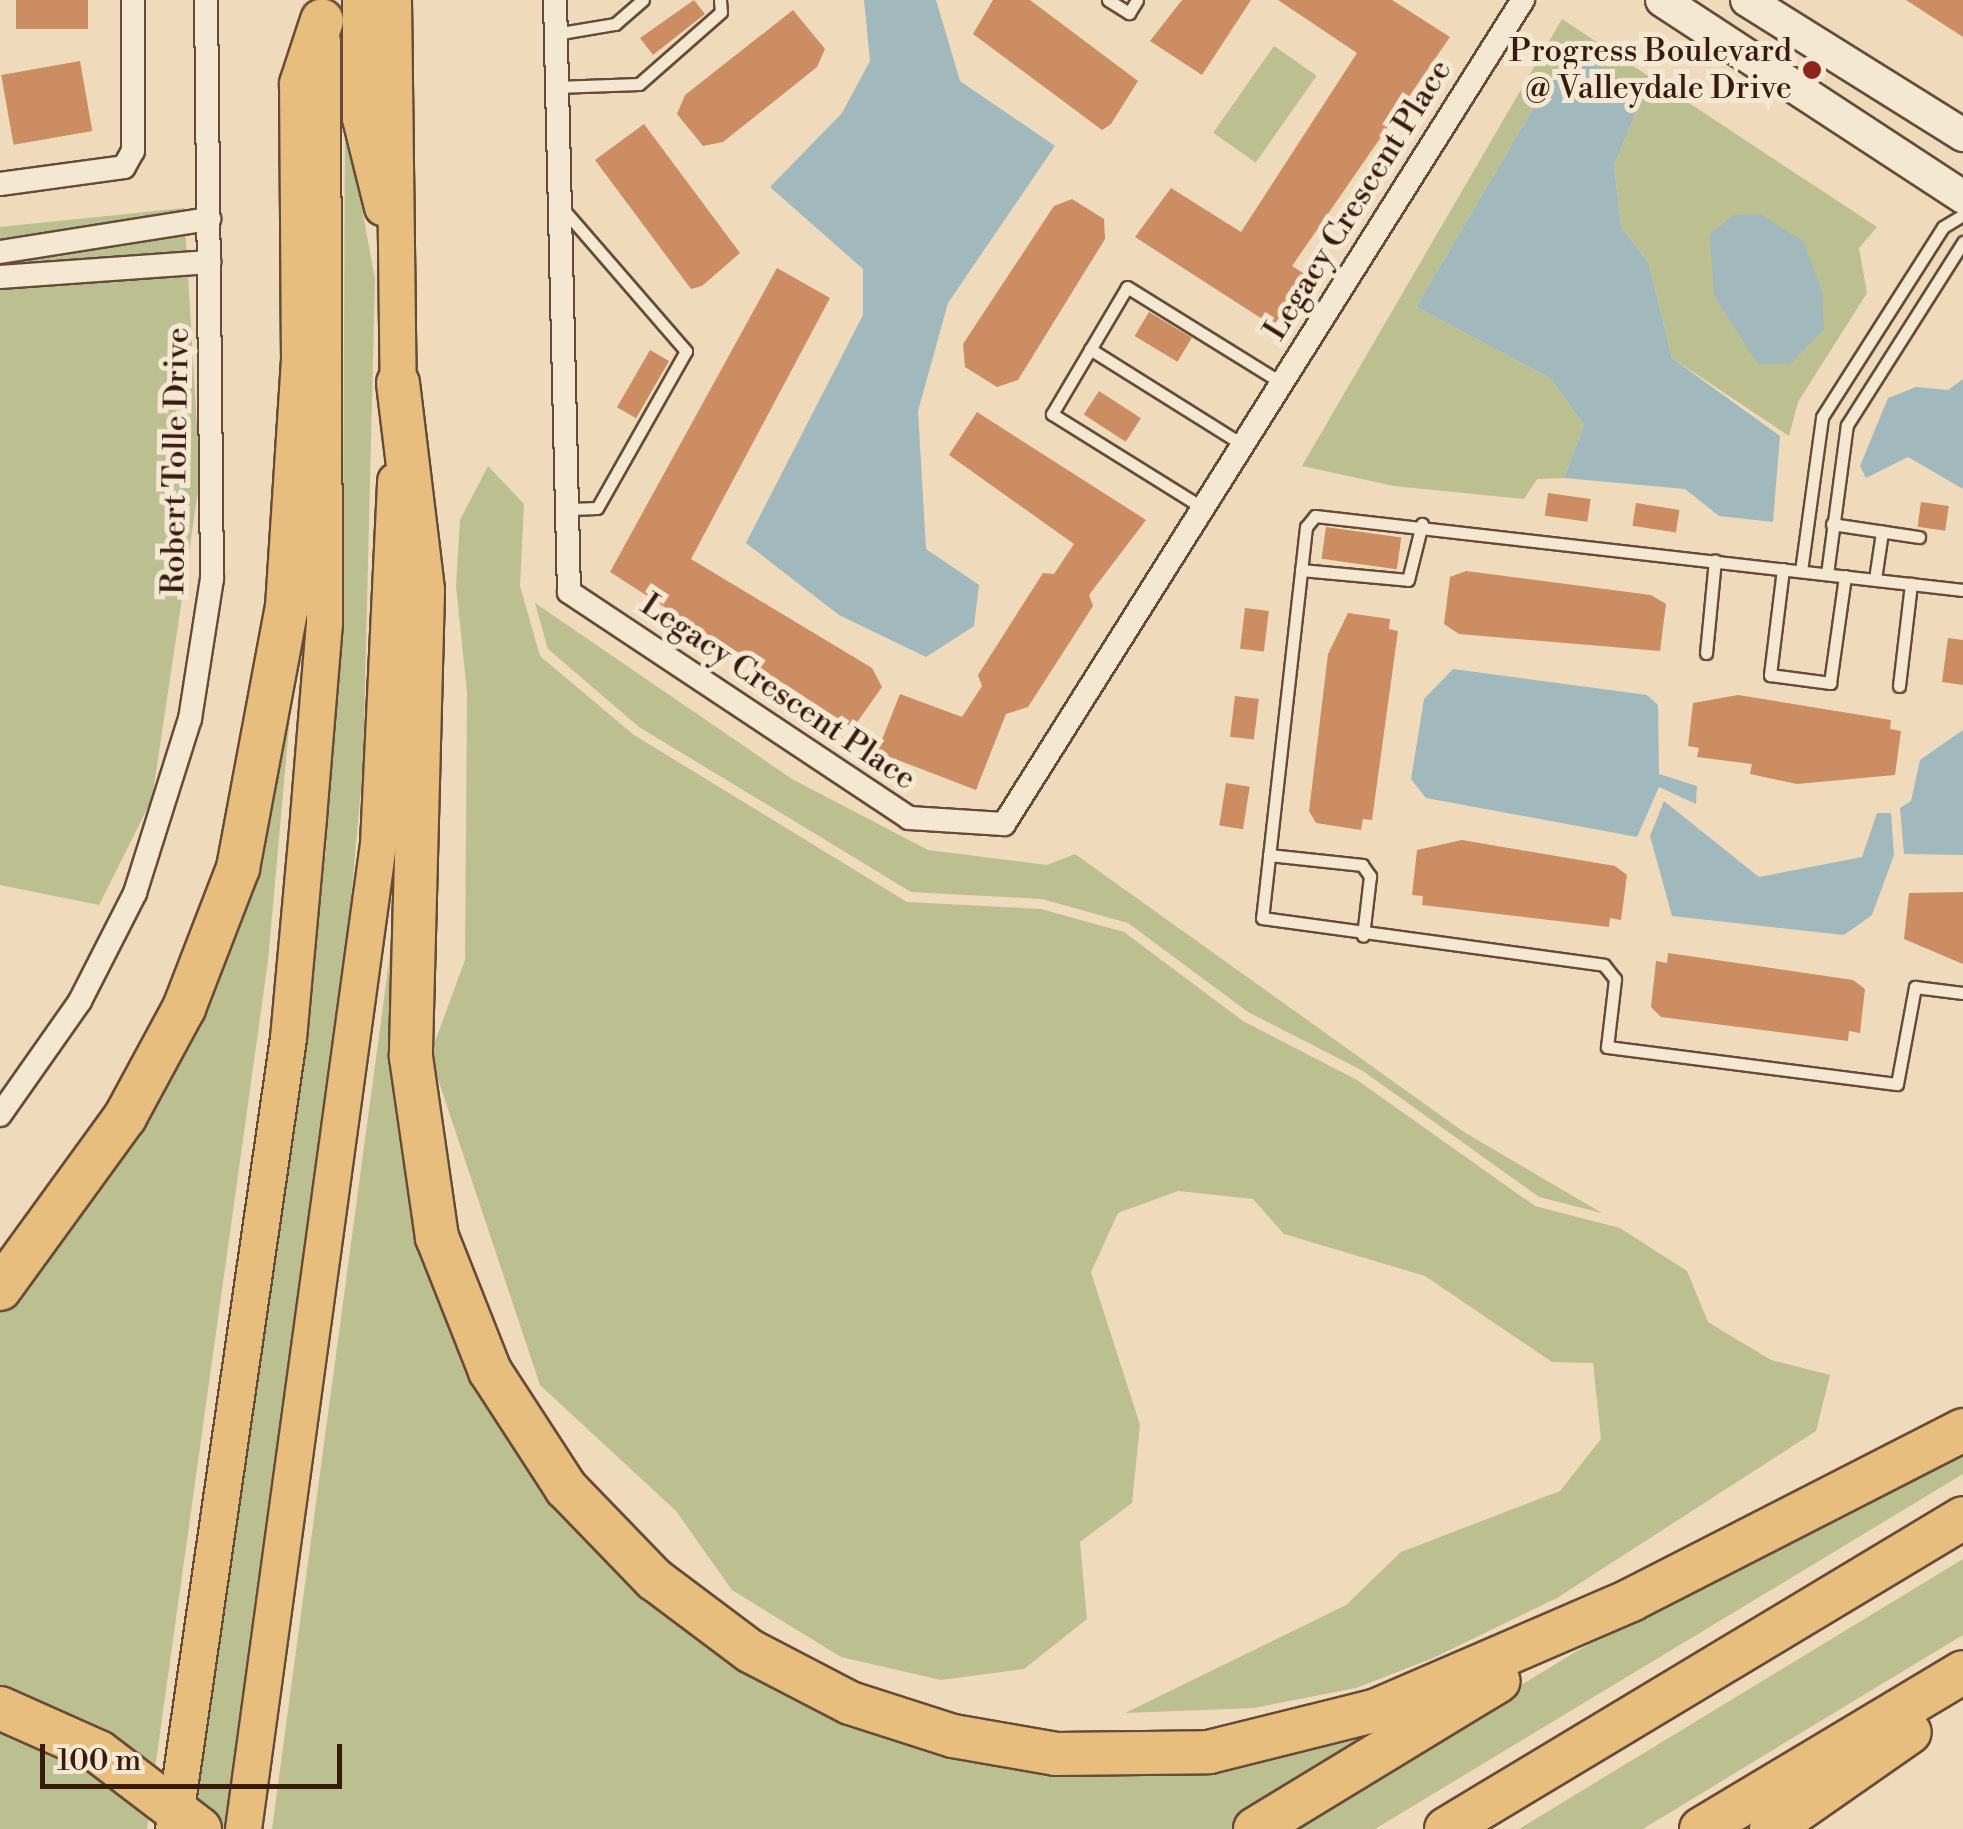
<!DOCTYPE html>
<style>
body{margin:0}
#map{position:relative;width:1963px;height:1829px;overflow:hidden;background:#efdbbc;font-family:"Libre Bodoni",serif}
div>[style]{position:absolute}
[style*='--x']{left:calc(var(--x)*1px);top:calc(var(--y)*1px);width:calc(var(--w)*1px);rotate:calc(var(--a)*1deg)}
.green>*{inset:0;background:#bcbf8f;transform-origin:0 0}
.water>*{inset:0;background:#a1b8bd}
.building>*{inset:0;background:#cc8d62;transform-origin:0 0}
.roads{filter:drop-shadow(2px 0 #664b38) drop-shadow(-2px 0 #664b38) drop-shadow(0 2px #664b38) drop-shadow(0 -2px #664b38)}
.service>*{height:11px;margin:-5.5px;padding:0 5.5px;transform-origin:5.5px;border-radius:5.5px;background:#f5e8d3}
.minor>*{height:22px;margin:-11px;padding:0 11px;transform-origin:11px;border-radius:11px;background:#f5e8d3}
.secondary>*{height:32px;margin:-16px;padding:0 16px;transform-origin:16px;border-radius:16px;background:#f5e8d3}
.primary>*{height:35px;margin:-17.5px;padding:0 17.5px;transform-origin:17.5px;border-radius:17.5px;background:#e8be7e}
.motorway>*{height:42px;margin:-21px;padding:0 21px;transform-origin:21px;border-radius:21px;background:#e8be7e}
.dots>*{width:28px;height:28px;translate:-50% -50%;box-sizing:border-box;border:5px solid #f5e8d3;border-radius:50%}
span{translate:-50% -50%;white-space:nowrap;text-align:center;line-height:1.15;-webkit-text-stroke:10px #f5e8d3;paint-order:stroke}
.poi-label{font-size:32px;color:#381b0c}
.right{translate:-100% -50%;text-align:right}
.street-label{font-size:32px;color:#381b0c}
.scale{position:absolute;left:40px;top:1744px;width:302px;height:45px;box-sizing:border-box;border:5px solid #381b0c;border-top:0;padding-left:12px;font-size:30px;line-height:35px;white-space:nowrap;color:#381b0c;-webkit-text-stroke:8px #f5e8d3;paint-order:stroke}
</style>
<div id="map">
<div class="green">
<i style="clip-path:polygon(1562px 19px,1877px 227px,1859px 248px,1867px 293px,1798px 402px,1789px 436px,1672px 358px,1649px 264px,1621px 226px,1614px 165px,1635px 115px,1570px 46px,1416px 307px,1550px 378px,1584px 425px,1564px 478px,1537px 479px,1524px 499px,1394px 486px,1302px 466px)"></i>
<i style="left:1274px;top:46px;width:52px;height:106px;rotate:35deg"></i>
<i style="clip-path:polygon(345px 117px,375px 279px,363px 765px,342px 1001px,230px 1806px,224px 1829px,215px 1829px,195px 1802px,326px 851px,343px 549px)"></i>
<i style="clip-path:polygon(184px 208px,200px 478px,152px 799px,99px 905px,0 885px,0 227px)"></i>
<i style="clip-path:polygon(488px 466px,524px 504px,520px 586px,540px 656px,634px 735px,907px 902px,1041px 909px,1124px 932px,1243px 1021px,1357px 1080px,1535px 1206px,1620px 1228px,1687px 1271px,1708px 1322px,1771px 1360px,1830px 1375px,1816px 1431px,1557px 1598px,1431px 1659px,1356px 1688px,1254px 1708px,1125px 1713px,1346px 1605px,1401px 1552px,1560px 1491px,1601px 1439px,1593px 1363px,1552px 1362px,1425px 1276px,1284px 1234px,1253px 1199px,1178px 1191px,1118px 1213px,1091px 1272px,1140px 1425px,1132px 1503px,1080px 1542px,1087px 1619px,1024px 1669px,941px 1680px,841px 1657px,732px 1590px,676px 1511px,540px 1385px,430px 1055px,465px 960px,467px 692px,456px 586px,460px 520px)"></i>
<i style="clip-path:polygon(535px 603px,792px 779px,928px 850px,1047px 865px,1075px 854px,1464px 1132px,1602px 1213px,1539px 1197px,1363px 1071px,1248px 1012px,1128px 923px,1042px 899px,911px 892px,639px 727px,548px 649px)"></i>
<i style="clip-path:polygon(282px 714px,290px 716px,268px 961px,154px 1776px,0 1696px,0 1309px,105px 1168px)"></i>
<i style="clip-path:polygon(403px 858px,436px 1263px,673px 1609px,1039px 1762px,1436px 1694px,1241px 1829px,272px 1829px)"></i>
<i style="clip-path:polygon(1963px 1444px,1963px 1474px,1375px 1829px,1284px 1829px,1577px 1651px)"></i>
<i style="clip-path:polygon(1963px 1559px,1963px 1635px,1809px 1728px,1643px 1829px,1519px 1829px)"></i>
<i style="clip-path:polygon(0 1715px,151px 1802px,147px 1829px,0 1829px)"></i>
</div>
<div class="water">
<i style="clip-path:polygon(864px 0,936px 0,960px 81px,1055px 146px,948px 303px,918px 411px,926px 549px,979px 585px,974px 626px,926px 657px,839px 615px,746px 543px,863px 315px,863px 269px,770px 187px,842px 113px,870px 61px)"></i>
<i style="clip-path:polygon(1570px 46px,1632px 88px,1635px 115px,1614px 165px,1621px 226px,1649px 264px,1672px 358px,1780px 436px,1773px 522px,1719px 516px,1685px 489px,1564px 478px,1584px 425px,1550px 378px,1416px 307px)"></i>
<i style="clip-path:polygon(1760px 214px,1803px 241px,1822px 291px,1824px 329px,1790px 364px,1758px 364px,1714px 296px,1710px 234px,1734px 215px)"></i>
<i style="clip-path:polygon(1963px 379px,1963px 489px,1908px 457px,1866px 478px,1860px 466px,1888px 398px,1916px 387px,1948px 390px)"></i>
<i style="clip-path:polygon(1453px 669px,1647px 695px,1658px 705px,1659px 774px,1697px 786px,1696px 804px,1659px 787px,1637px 837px,1426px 798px,1411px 779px,1424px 699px)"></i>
<i style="clip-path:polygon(1963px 730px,1963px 855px,1904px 854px,1900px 808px,1911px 801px,1920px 760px)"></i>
<i style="clip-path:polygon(1664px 801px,1759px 877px,1862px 857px,1877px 813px,1891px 813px,1894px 855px,1872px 915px,1844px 935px,1672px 916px,1650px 836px)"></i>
</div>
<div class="building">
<i style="left:16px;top:0;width:72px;height:29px"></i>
<i style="clip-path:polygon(694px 0,705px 14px,653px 55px,640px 38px)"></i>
<i style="clip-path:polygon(993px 0,1030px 0,1138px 81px,1111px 124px,1102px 130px,973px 34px)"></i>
<i style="clip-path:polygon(1182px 0,1251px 0,1202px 75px,1150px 41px)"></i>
<i style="clip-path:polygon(1278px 0,1392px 0,1450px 37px,1292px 266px,1306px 275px,1303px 286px,1273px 326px,1135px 237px,1171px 188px,1241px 232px,1357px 53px)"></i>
<i style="clip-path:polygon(1906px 0,1963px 0,1963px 37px)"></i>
<i style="clip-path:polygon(793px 10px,825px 49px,817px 67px,723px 142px,703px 146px,677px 114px,685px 95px)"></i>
<i style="left:80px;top:61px;width:71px;height:80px;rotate:80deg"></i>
<i style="clip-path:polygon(644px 124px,740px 253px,702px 286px,691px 289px,595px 160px)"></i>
<i style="clip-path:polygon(1072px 199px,1104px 219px,1105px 239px,1018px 380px,997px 387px,965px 367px,963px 344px,1054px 206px)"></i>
<i style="clip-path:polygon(777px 268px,830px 298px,691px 559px,872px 668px,882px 687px,853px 728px,610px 572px)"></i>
<i style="left:1149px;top:312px;width:50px;height:28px;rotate:31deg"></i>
<i style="left:650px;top:350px;width:22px;height:66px;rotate:30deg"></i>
<i style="left:1099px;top:391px;width:50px;height:28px;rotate:33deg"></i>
<i style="clip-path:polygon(977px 412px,1146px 520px,1089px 595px,1093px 606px,1028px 707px,1006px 714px,976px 790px,877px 752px,900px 694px,962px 717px,982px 686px,978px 675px,1043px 573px,1054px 574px,1074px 544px,949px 455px)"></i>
<i style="left:1548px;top:493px;width:43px;height:23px;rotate:8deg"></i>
<i style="left:1921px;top:502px;width:28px;height:25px;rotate:8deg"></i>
<i style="left:1636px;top:503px;width:44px;height:23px;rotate:9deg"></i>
<i style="left:1326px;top:527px;width:76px;height:32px;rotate:8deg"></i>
<i style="clip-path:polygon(1466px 571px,1651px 595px,1666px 604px,1660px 651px,1459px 634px,1444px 624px,1450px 577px)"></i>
<i style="left:1245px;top:608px;width:24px;height:41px;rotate:7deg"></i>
<i style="clip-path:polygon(1348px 613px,1390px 619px,1389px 629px,1398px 631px,1372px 820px,1363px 819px,1361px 830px,1316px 823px,1309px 811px,1328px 654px)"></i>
<i style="clip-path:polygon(1948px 638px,1963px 640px,1963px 685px,1942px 682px)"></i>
<i style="clip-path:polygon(1738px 695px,1891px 720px,1890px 729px,1901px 731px,1895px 775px,1797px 784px,1750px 774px,1752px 764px,1697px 757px,1699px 748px,1688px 746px,1693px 703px)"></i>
<i style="left:1235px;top:696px;width:24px;height:41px;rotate:7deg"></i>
<i style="left:1226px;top:783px;width:24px;height:43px;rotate:9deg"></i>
<i style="clip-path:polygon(1462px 840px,1615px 866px,1627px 875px,1621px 920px,1610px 918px,1609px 927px,1422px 905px,1423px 896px,1412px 895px,1417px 850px)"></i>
<i style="clip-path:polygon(1963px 892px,1963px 964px,1904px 939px,1909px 893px)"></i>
<i style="clip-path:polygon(1668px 953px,1853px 980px,1865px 989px,1860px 1033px,1849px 1031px,1848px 1041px,1661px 1017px,1651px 1007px,1656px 961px,1667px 963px)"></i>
</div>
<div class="roads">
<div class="service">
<i style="--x:1108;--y:0;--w:25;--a:32"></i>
<i style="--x:1129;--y:13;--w:15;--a:-58"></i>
<i style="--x:555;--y:34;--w:61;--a:-9.5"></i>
<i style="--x:615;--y:24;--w:37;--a:-41"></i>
<i style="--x:556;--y:87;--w:83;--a:-2.1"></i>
<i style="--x:639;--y:84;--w:109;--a:-41.3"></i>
<i style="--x:721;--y:12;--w:12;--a:-95"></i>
<i style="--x:563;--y:209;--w:188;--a:49.1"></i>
<i style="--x:686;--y:351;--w:180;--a:119.5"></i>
<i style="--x:597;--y:508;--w:33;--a:178"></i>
<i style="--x:1090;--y:349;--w:181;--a:32.1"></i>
<i style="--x:1203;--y:508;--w:178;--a:-148.1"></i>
<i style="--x:1052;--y:414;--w:147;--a:-59.4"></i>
<i style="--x:1127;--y:287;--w:182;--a:31.8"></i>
<i style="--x:1832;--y:524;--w:88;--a:8.5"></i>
<i style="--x:1783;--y:569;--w:107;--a:97"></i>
<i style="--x:1770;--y:675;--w:61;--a:7.6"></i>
<i style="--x:1830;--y:683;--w:108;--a:-82"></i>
<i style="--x:1301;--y:570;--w:107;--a:5.3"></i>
<i style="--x:1408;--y:580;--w:58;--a:-76"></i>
<i style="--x:1801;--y:571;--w:155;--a:-82.2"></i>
<i style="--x:1822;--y:417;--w:225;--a:-57.5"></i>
<i style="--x:1943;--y:227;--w:23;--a:-31"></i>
<i style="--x:1827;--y:574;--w:150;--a:-82.4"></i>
<i style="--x:1847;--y:425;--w:217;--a:-57.6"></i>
<i style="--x:1875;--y:579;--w:48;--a:-81.5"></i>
<i style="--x:1963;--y:590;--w:652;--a:-173.49"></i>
<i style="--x:1315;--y:516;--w:14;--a:129"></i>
<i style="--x:1306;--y:527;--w:393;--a:96.4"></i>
<i style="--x:1262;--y:918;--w:345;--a:7.8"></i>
<i style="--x:1604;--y:965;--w:18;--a:52"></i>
<i style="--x:1615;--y:979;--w:68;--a:96.7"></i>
<i style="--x:1607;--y:1047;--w:292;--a:7.3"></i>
<i style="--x:1897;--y:1084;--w:99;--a:-79.5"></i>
<i style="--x:1915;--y:987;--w:48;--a:7.1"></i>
<i style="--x:1706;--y:653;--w:93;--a:-84.5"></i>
<i style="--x:1899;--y:686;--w:103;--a:-83.3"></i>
<i style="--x:1269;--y:855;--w:94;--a:6.1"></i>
<i style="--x:1362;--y:865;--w:14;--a:54"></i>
<i style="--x:1370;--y:876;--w:60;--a:96.7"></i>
</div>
<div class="minor">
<i style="--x:555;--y:0;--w:592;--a:88.65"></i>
<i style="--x:569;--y:592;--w:408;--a:33.6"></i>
<i style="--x:909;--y:818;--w:95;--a:3.6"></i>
<i style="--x:1004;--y:824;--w:974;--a:-57.8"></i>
<i style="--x:0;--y:184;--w:125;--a:-7.8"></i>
<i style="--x:124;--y:167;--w:18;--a:-61"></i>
<i style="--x:133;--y:151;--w:151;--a:-90"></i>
<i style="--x:0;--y:252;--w:212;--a:-9"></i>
<i style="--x:0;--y:277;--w:210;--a:-4.1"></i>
<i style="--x:0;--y:1115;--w:139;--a:-54.9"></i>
<i style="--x:80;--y:1001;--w:121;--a:-63"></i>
<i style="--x:135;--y:893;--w:182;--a:-72.5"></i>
<i style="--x:190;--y:719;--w:142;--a:-81.1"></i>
<i style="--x:212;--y:579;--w:579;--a:-90.59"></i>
</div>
<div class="secondary">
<i style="--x:1662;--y:0;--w:360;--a:33.2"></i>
<i style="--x:1747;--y:0;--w:255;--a:32"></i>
</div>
<div class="primary">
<i style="--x:360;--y:0;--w:118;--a:90"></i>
<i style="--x:360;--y:118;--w:92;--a:76.1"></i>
<i style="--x:393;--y:0;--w:408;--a:89.3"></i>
<i style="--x:173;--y:1829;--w:799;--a:-81.73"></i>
<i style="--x:288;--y:1038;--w:222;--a:-84.8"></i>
<i style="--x:308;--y:817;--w:195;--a:-85.3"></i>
<i style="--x:324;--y:623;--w:582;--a:-90.2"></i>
<i style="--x:243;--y:1829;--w:994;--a:-82.2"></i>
<i style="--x:378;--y:844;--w:364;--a:-87.3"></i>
</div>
<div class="motorway">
<i style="--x:398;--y:383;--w:209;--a:83.1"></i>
<i style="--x:423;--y:591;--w:466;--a:91.5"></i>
<i style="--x:411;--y:1057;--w:182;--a:81.8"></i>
<i style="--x:437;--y:1237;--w:144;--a:68.4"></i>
<i style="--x:490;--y:1371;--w:140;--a:57"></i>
<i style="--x:566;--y:1488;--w:127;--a:46"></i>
<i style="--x:654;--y:1579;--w:120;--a:36.9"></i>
<i style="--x:750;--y:1651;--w:113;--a:27.5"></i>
<i style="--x:850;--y:1703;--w:108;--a:17.8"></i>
<i style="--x:953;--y:1736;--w:105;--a:9.9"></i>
<i style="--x:1056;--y:1754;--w:153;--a:-0.7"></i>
<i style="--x:1209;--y:1752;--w:173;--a:-14"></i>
<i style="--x:1377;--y:1710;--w:277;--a:-23.4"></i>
<i style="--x:1631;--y:1600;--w:373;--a:-27.1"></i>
<i style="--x:0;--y:1289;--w:213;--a:-54"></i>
<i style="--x:125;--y:1117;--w:124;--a:-61.6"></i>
<i style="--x:184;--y:1008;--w:150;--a:-68.9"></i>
<i style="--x:238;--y:868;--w:266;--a:-79.4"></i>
<i style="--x:287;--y:607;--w:246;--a:-86.3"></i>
<i style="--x:303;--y:362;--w:278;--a:-90.4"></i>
<i style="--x:301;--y:84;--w:67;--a:-71.8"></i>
<i style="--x:0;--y:1708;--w:108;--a:24"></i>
<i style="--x:99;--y:1752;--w:127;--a:37.3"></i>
<i style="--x:1255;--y:1829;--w:285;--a:-31.3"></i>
<i style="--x:1446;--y:1829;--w:603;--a:-31.03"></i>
<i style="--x:1701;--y:1829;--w:305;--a:-30.9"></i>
<i style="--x:1771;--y:1829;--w:169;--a:-34.9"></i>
</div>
</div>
<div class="dots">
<i style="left:1812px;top:70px;background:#8f2418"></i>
</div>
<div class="poi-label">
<span class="right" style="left:1792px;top:70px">Progress Boulevard<br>@ Valleydale Drive</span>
</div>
<div class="street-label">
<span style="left:1358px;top:200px;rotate:-58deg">Legacy Crescent Place</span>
<span style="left:176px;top:461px;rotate:-89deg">Robert Tolle Drive</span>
<span style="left:778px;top:692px;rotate:34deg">Legacy Crescent Place</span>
</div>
<div class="scale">100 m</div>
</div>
